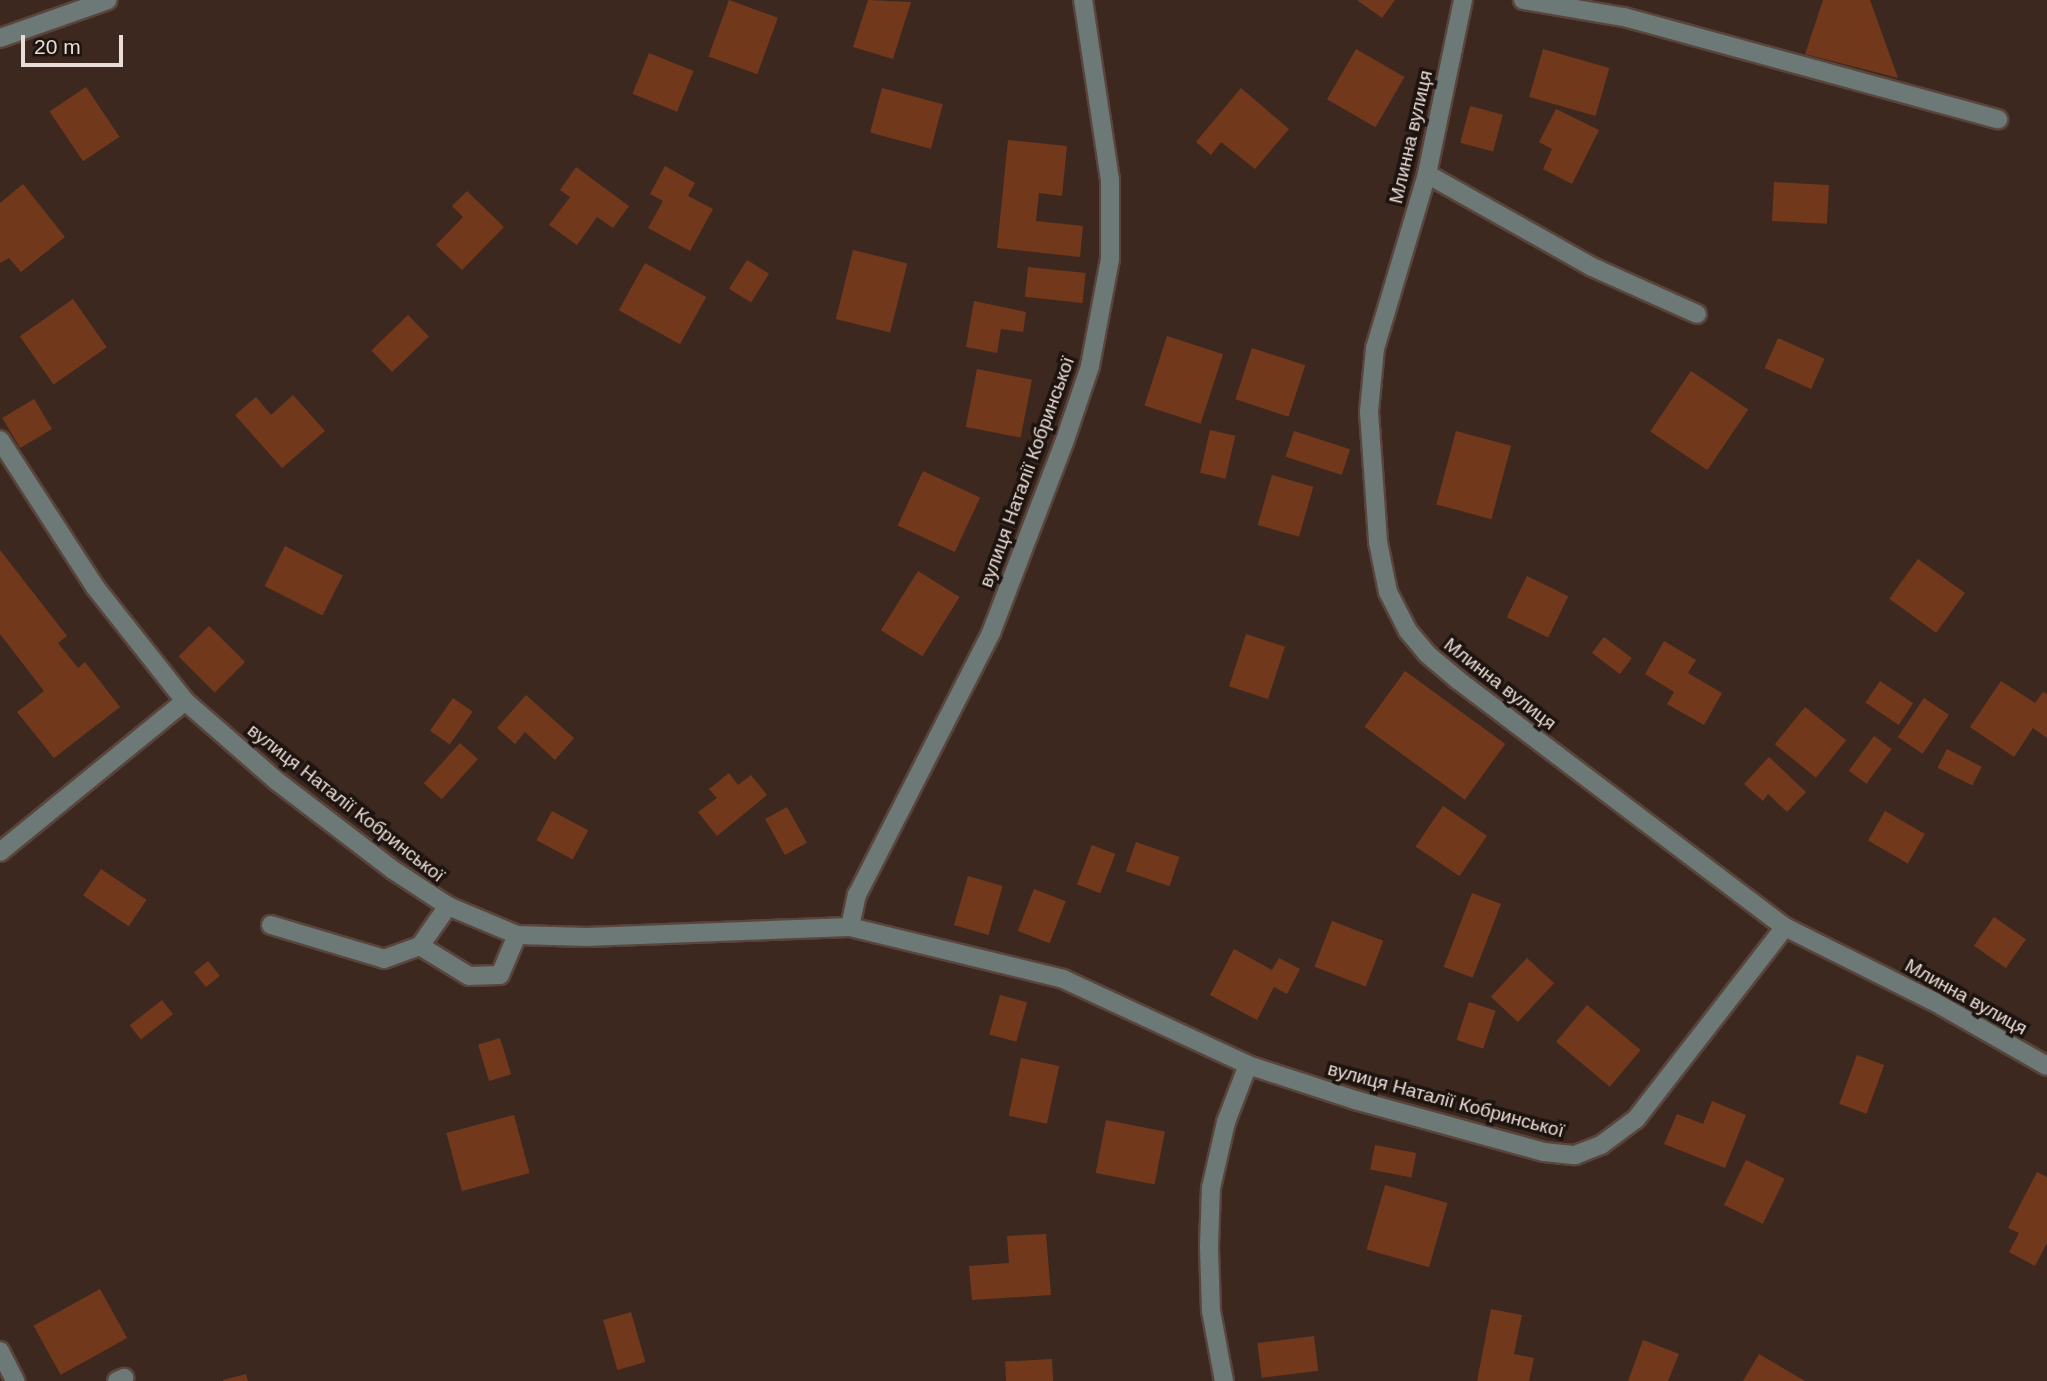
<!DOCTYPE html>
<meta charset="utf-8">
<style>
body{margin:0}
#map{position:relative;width:2047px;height:1381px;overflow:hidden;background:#3d281f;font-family:Arial,sans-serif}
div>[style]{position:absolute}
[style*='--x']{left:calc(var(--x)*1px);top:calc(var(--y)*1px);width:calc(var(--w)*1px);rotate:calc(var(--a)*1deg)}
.building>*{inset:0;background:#72381c;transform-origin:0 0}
.roads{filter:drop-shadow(2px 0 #59453c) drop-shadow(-2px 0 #59453c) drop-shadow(0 2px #59453c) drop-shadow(0 -2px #59453c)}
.minor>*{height:18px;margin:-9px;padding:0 9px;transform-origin:9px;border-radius:9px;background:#6c7976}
span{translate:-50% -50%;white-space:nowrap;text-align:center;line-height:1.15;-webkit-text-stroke:7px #1d130f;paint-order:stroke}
.street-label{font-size:19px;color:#eadcd6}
.scale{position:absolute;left:21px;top:35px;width:102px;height:32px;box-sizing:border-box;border:4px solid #eadcd6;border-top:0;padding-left:9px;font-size:21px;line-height:24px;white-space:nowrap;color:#eadcd6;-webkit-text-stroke:5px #1d130f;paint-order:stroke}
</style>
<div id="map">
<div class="building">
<i style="left:729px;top:0;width:52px;height:60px;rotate:20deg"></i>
<i style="clip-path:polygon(868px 0,911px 2px,893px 59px,853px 47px)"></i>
<i style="clip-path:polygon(1357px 0,1395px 0,1382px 18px)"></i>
<i style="clip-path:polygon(1823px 0,1870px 0,1898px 78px,1805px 54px)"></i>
<i style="left:1356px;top:49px;width:56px;height:58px;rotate:30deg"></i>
<i style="left:1543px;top:49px;width:69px;height:50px;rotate:16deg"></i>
<i style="left:649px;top:53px;width:48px;height:44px;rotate:22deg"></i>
<i style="left:86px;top:87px;width:60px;height:44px;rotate:56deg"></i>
<i style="left:882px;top:88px;width:63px;height:46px;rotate:15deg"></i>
<i style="clip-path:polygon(1241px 88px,1289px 129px,1255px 169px,1221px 142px,1211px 155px,1196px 142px)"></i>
<i style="left:1470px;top:106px;width:34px;height:38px;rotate:15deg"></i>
<i style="clip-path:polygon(1556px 109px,1599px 130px,1572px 184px,1543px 169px,1552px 149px,1539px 142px)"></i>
<i style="clip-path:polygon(1008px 140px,1067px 146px,1062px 196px,1039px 193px,1036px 221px,1083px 226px,1080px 257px,997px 248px)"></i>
<i style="clip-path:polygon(665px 166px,695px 183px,688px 196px,713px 209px,690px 251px,648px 228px,663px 201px,650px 194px)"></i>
<i style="clip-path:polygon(576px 167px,629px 206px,613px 228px,597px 217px,577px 245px,549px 225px,570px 197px,560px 190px)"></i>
<i style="left:1774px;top:182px;width:55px;height:39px;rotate:3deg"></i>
<i style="clip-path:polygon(23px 184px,65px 237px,21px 272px,9px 258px,0 263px,0 203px)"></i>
<i style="clip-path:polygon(467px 191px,504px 227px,462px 270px,436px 245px,463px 217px,452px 206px)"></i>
<i style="left:853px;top:250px;width:56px;height:71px;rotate:14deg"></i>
<i style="left:747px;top:260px;width:26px;height:34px;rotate:32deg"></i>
<i style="left:645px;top:263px;width:70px;height:54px;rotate:29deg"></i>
<i style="left:1028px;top:267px;width:58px;height:30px;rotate:6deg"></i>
<i style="left:73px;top:299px;width:59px;height:65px;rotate:55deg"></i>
<i style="clip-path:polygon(974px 301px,1026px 312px,1023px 332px,1001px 329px,997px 353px,966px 347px)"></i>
<i style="left:408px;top:315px;width:30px;height:51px;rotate:46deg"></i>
<i style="left:1167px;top:336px;width:59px;height:73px;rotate:18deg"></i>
<i style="left:1778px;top:338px;width:51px;height:33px;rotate:24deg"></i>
<i style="left:1252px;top:348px;width:56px;height:54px;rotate:18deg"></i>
<i style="left:977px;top:369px;width:56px;height:59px;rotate:11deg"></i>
<i style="left:1691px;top:371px;width:69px;height:73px;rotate:34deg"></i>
<i style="clip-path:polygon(293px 395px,325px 431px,282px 468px,235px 415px,256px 397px,271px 415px)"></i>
<i style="left:34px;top:399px;width:35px;height:37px;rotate:59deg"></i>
<i style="left:1210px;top:430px;width:26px;height:44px;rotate:13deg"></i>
<i style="left:1294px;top:431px;width:59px;height:27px;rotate:18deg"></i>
<i style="left:1456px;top:431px;width:57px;height:76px;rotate:15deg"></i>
<i style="left:923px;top:471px;width:63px;height:60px;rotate:25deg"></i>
<i style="left:1272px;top:475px;width:43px;height:52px;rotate:16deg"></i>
<i style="left:285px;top:546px;width:65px;height:45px;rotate:27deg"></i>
<i style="clip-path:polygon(0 550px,67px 636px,58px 643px,78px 668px,85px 662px,120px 707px,54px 758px,17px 712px,44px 691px,0 634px)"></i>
<i style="left:1918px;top:559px;width:58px;height:49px;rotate:36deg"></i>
<i style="left:918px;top:571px;width:49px;height:70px;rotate:32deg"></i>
<i style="left:1527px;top:576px;width:46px;height:46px;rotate:26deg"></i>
<i style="left:209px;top:626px;width:51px;height:43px;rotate:45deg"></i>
<i style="left:1246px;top:634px;width:41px;height:55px;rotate:18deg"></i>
<i style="left:1604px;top:637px;width:35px;height:20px;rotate:37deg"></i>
<i style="clip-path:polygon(1664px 641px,1696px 660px,1688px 673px,1722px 693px,1704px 725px,1667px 704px,1674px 692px,1645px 674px)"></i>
<i style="left:1405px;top:671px;width:124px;height:69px;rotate:36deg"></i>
<i style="left:1880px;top:681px;width:40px;height:26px;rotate:34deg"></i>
<i style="clip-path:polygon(2001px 681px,2035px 703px,2043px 692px,2047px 694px,2047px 738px,2033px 728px,2014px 757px,1970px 727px)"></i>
<i style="clip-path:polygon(526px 695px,574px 738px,555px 760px,525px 732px,515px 744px,497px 728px)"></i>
<i style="left:453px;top:698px;width:24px;height:40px;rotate:35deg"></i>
<i style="left:1924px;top:698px;width:30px;height:47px;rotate:34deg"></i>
<i style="left:1805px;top:707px;width:53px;height:48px;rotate:39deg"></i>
<i style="left:1874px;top:736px;width:22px;height:43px;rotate:36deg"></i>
<i style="left:460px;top:743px;width:24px;height:54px;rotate:42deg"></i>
<i style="left:1947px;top:749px;width:39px;height:21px;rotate:27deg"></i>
<i style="clip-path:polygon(1769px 757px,1806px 792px,1787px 812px,1768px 794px,1763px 801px,1744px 784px)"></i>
<i style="clip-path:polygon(729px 773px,738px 785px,751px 775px,767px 795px,717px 836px,698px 812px,717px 798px,709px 789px)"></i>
<i style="left:1443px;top:806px;width:53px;height:49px;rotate:34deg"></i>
<i style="left:787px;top:807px;width:41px;height:25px;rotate:61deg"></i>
<i style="left:552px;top:811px;width:41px;height:33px;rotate:28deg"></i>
<i style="left:1885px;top:811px;width:46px;height:34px;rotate:30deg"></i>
<i style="left:1136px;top:842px;width:46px;height:31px;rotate:19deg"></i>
<i style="left:1092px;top:845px;width:25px;height:42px;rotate:21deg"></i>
<i style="left:101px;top:869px;width:55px;height:32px;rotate:34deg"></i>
<i style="left:968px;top:876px;width:36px;height:51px;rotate:16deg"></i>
<i style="left:1034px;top:889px;width:34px;height:45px;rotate:21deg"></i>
<i style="left:1472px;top:893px;width:31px;height:79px;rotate:21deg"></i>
<i style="left:1994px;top:917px;width:39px;height:35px;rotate:35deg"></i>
<i style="left:1332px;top:921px;width:55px;height:49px;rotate:21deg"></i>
<i style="clip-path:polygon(1234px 949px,1272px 970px,1279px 958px,1300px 969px,1287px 994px,1274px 987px,1257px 1020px,1210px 995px)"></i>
<i style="left:1527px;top:958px;width:37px;height:53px;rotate:43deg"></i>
<i style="left:208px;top:961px;width:19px;height:18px;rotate:51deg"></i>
<i style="left:1000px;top:995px;width:28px;height:41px;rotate:15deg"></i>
<i style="left:162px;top:1000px;width:18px;height:41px;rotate:52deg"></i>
<i style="left:1469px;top:1002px;width:28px;height:40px;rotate:18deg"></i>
<i style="left:1587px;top:1005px;width:70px;height:48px;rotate:40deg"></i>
<i style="left:500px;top:1038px;width:38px;height:23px;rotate:73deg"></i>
<i style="left:1857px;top:1055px;width:29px;height:52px;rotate:20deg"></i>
<i style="left:1021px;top:1058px;width:39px;height:59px;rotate:12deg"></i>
<i style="clip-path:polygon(1712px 1101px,1746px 1115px,1725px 1168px,1664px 1144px,1677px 1114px,1703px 1124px)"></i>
<i style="left:514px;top:1115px;width:60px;height:70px;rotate:75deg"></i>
<i style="left:1106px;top:1120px;width:60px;height:54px;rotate:11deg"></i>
<i style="left:1375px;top:1145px;width:42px;height:25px;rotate:11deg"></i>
<i style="left:1746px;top:1160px;width:43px;height:50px;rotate:26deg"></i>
<i style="clip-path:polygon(2037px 1172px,2047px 1177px,2047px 1243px,2035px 1266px,2009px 1252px,2019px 1233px,2008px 1228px)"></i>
<i style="left:1385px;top:1185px;width:65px;height:67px;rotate:16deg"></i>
<i style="clip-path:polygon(1046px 1234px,1051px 1295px,972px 1300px,969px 1266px,1009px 1263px,1007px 1236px)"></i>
<i style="left:100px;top:1289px;width:56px;height:76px;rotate:61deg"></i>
<i style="clip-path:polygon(1491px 1309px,1522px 1315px,1514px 1354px,1534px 1358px,1529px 1381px,1477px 1381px)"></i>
<i style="left:631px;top:1312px;width:52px;height:29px;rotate:74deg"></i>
<i style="left:1314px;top:1336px;width:35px;height:57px;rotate:83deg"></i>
<i style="clip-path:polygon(1643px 1340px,1679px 1354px,1668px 1381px,1628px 1381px)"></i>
<i style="clip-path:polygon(1759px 1354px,1805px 1381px,1743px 1381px)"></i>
<i style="left:1052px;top:1359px;width:22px;height:47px;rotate:87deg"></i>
<i style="clip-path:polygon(246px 1374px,248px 1381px,223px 1381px,223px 1380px)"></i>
</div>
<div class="roads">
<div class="minor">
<i style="--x:1463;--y:0;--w:178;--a:101.7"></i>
<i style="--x:1427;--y:174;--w:182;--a:106.6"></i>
<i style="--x:1375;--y:348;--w:64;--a:95.4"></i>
<i style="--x:1369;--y:412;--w:130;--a:86"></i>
<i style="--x:1378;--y:542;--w:51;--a:78.7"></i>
<i style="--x:1388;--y:592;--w:44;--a:62.9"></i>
<i style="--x:1408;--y:631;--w:30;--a:50"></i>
<i style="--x:1427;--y:654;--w:40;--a:40"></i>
<i style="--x:1458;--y:680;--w:410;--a:37.1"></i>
<i style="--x:1785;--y:927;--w:165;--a:26.6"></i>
<i style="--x:1933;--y:1001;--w:131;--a:29.7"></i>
<i style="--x:1523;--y:0;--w:102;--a:9.6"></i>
<i style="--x:1624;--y:17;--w:388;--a:15.3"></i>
<i style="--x:0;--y:38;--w:114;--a:-19.4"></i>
<i style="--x:1427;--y:174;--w:189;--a:29.4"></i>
<i style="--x:1592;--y:267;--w:115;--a:24.1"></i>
<i style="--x:0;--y:440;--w:175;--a:57.1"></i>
<i style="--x:95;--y:587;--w:145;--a:51.7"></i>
<i style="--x:185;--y:701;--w:123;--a:41.1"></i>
<i style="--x:278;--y:782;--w:145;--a:37.4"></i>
<i style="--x:393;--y:870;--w:66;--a:33.2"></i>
<i style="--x:448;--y:906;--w:75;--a:22.8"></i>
<i style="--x:517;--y:935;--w:70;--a:1.6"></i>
<i style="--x:587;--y:937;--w:263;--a:-2.2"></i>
<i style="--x:850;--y:927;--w:219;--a:13.7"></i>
<i style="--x:1063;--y:979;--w:204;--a:24.9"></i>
<i style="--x:1248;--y:1065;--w:113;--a:18.1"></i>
<i style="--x:1355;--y:1100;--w:196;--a:15.4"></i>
<i style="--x:1544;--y:1152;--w:31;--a:6"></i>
<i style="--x:1575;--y:1155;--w:28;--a:-21"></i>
<i style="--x:1601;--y:1145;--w:44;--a:-36.6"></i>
<i style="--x:1636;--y:1119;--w:243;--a:-52.2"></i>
<i style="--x:0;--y:852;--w:239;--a:-39.2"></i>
<i style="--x:448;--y:906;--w:49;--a:125"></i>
<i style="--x:420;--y:946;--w:57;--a:31.5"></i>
<i style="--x:469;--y:976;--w:31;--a:-2"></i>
<i style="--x:500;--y:975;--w:43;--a:-67"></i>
<i style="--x:271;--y:925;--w:118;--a:16.7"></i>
<i style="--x:384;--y:959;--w:38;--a:-20"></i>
<i style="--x:850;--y:927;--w:33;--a:-78"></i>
<i style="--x:857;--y:895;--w:294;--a:-62.9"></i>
<i style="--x:991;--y:633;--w:204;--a:-69"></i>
<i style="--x:1064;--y:443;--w:81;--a:-71.3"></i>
<i style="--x:1090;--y:366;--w:109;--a:-79.4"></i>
<i style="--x:1110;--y:259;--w:79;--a:-90"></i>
<i style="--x:1110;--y:180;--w:182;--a:-98.5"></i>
<i style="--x:0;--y:1351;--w:34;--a:63"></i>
<i style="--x:117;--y:1381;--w:8;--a:-23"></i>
<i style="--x:1224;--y:1381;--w:71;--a:-100.5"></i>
<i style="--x:1211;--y:1311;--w:64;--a:-91.8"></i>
<i style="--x:1209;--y:1247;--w:59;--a:-88.1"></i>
<i style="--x:1211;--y:1188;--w:68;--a:-77.2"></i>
<i style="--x:1226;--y:1122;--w:61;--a:-68.9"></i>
</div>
</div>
<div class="street-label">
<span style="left:1411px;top:137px;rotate:-77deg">Млинна вулиця</span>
<span style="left:1027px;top:472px;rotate:-70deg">вулиця Наталії Кобринської</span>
<span style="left:1500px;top:684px;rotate:38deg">Млинна вулиця</span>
<span style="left:346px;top:803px;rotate:38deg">вулиця Наталії Кобринської</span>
<span style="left:1966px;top:997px;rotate:29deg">Млинна вулиця</span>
<span style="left:1446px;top:1100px;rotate:15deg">вулиця Наталії Кобринської</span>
</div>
<div class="scale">20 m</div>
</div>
